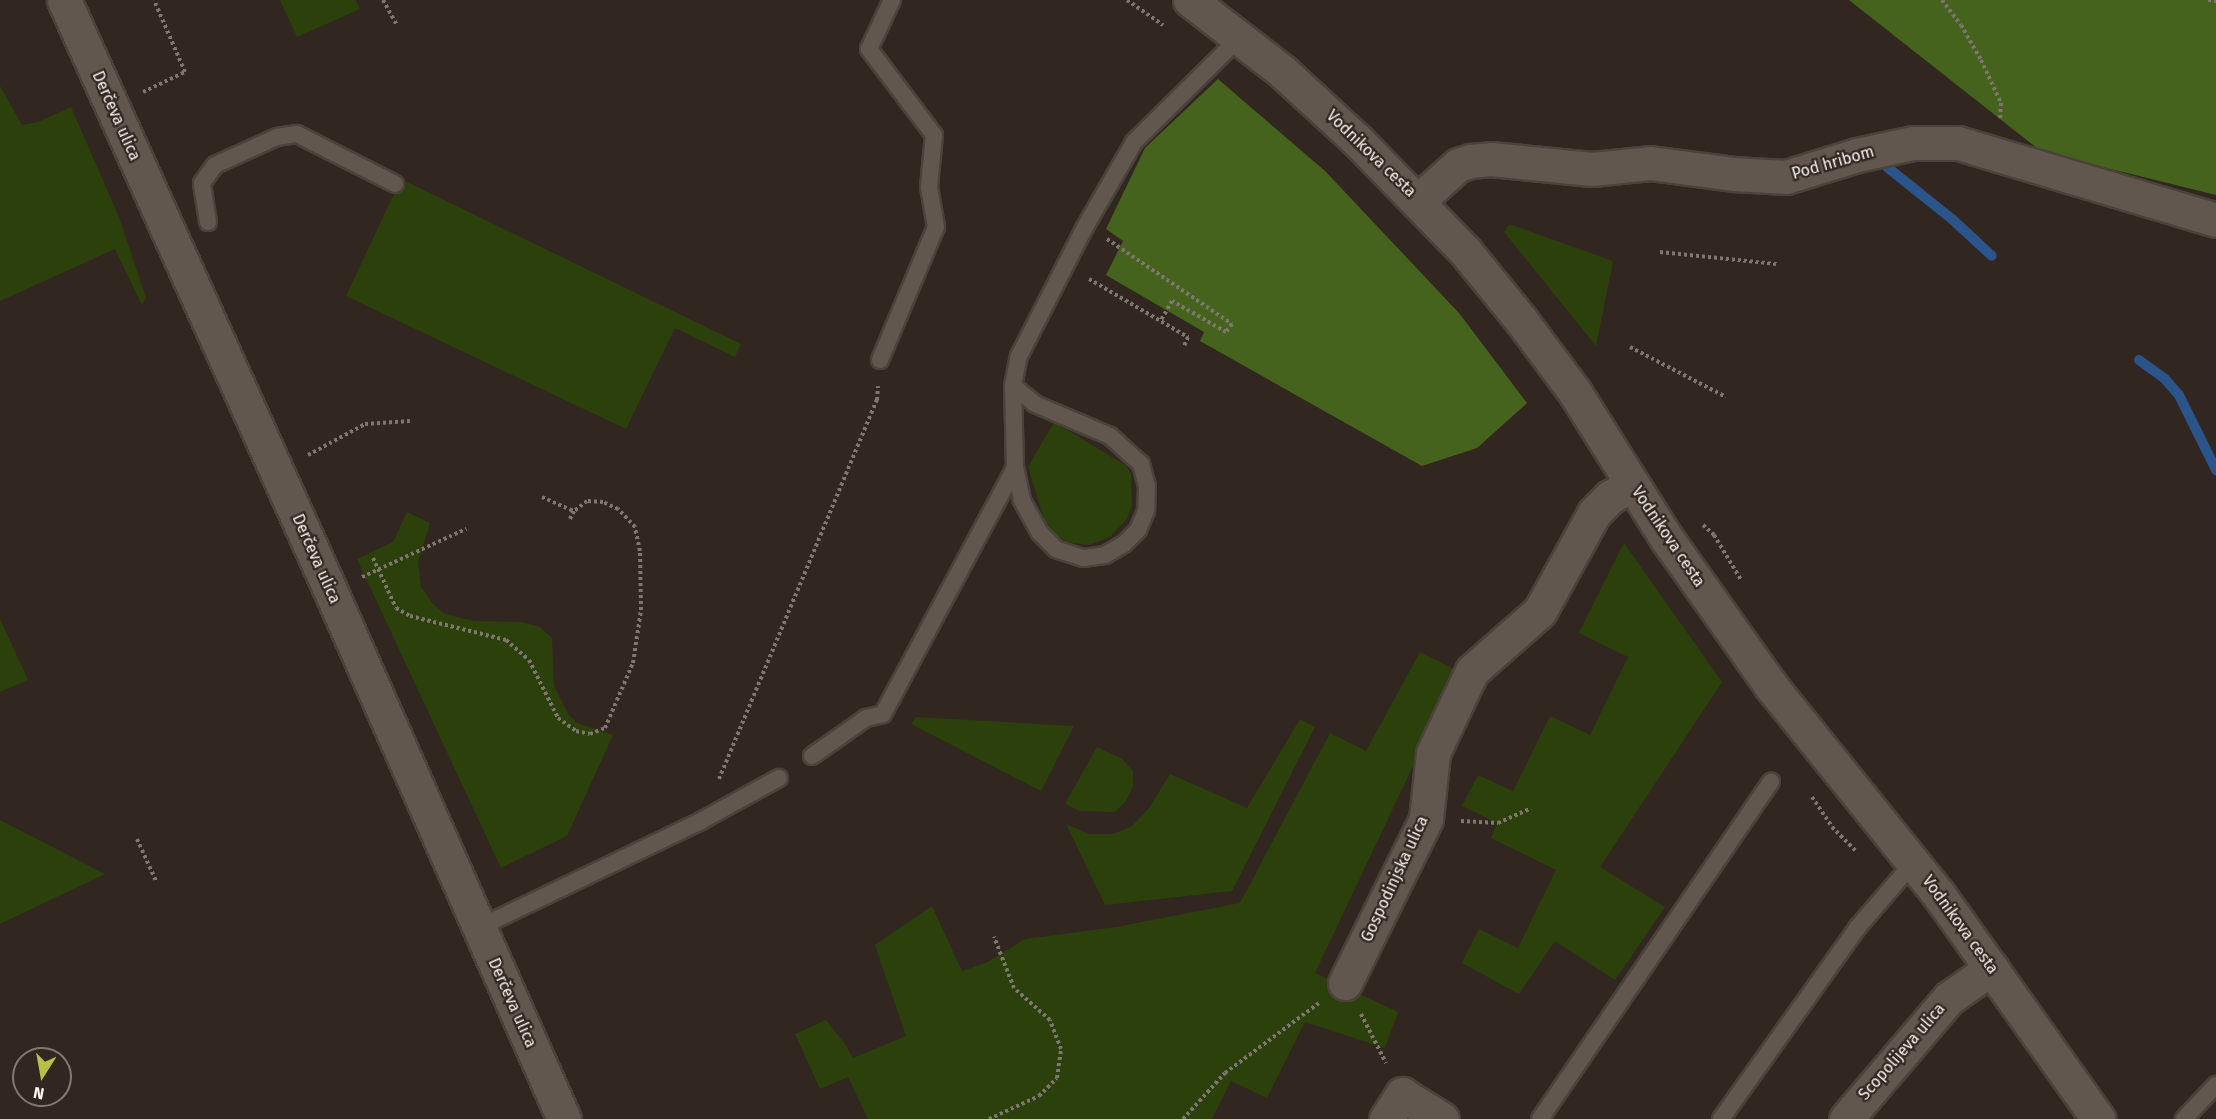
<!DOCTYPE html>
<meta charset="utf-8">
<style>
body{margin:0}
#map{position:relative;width:2216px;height:1119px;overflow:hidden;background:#312720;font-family:"Fira Sans",sans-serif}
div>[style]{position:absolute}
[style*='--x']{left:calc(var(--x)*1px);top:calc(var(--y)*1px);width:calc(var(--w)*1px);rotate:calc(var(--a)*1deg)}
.green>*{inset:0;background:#2b400a}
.forest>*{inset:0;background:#46631d}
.stream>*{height:10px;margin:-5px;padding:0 5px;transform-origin:5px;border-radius:5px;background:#2b548b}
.path>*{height:4px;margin-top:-2px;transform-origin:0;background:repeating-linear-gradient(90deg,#7f7670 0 3px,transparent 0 6px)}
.roads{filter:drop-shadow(2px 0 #4a423b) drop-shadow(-2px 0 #4a423b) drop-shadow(0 2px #4a423b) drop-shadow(0 -2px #4a423b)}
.service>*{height:16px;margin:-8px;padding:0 8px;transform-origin:8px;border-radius:8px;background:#62574f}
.minor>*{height:33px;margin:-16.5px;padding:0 16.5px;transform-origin:16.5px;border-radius:16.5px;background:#62574f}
.tertiary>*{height:33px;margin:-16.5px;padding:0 16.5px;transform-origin:16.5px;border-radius:16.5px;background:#62574f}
span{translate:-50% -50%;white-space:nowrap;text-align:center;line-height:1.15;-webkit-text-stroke:4.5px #312720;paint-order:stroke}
.street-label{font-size:16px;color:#faf3ee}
.north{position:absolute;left:12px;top:1047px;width:60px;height:60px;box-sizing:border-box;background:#312720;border:2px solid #817972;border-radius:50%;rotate:191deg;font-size:16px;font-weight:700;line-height:24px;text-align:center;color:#faf3ee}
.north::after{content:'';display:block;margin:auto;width:21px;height:27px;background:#b8c147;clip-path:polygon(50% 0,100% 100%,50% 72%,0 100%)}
</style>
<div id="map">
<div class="green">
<i style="clip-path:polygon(280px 0,356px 0,360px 9px,297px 37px)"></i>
<i style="clip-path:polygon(0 86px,22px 125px,38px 122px,71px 107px,119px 217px,146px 298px,142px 305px,115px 249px,0 301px)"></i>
<i style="clip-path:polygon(401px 179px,741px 344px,735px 357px,675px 328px,626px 429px,346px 296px)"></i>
<i style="clip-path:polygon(1509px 224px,1613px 261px,1596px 346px,1504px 232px)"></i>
<i style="clip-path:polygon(1054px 422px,1125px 465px,1131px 473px,1132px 505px,1127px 519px,1110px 537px,1089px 545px,1067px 542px,1054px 533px,1044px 519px,1028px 467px)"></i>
<i style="clip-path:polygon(407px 512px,430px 523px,418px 562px,421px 587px,433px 604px,445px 614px,474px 621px,522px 622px,540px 627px,552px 638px,554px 686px,568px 714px,577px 723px,613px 735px,567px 836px,501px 868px,357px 559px,393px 542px)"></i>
<i style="clip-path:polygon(1624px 543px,1722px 682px,1600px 867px,1665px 907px,1615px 980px,1555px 941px,1519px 994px,1462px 963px,1479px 929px,1518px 948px,1556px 870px,1491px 838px,1497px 823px,1462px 806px,1478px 775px,1513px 791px,1550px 716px,1590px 735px,1628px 657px,1579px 633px)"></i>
<i style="clip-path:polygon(0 619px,28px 680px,0 692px)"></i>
<i style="clip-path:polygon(1420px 652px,1458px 671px,1315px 973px,1398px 1012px,1385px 1048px,1305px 1022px,1267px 1098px,1231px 1081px,1212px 1119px,868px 1119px,848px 1077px,820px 1089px,795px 1034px,826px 1020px,845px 1044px,853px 1058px,906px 1036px,875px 945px,932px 906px,962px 971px,988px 962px,1025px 939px,1116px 927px,1240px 903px,1330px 733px,1366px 751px)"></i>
<i style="clip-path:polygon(916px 717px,1074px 726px,1041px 791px,911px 724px)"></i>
<i style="clip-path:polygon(1300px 719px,1315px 727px,1232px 891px,1105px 905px,1066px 824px,1089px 834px,1113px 834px,1132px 826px,1149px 808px,1170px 774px,1247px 808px)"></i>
<i style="clip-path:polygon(1097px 747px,1121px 758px,1133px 771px,1133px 786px,1126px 801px,1115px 812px,1080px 811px,1065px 804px)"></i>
<i style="clip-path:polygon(0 820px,105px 874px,0 924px)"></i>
</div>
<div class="forest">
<i style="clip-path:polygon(1849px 0,2216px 0,2216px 195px,2042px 152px)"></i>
<i style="clip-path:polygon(1218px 79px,1325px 171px,1459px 313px,1527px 403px,1477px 448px,1422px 466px,1200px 341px,1204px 332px,1106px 275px,1123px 241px,1106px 229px,1145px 148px)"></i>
</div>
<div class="stream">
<i style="--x:1887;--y:167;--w:83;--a:38.7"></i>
<i style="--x:1952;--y:219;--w:54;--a:42.8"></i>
<i style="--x:2139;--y:360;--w:32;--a:36"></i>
<i style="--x:2165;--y:379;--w:21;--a:49"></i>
<i style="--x:2179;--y:395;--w:84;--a:63.7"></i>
</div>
<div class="path">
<i style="--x:383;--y:0;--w:29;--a:61"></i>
<i style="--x:1127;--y:0;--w:44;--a:34.8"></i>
<i style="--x:1942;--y:0;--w:31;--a:53"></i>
<i style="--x:1961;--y:25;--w:40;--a:60.3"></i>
<i style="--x:1981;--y:60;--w:47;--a:65.1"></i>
<i style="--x:2001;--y:103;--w:18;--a:93"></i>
<i style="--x:2208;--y:0;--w:8;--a:7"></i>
<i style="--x:143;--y:92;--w:47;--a:-25.5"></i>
<i style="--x:185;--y:72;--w:78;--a:-113.3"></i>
<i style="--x:1107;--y:239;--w:151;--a:34.2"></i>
<i style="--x:1232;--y:324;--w:10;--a:127"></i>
<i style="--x:1226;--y:332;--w:62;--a:-150.1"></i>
<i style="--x:1172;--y:301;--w:22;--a:120"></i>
<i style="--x:1660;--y:252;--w:118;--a:5.9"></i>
<i style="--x:1089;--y:279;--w:115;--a:30.4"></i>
<i style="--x:1188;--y:337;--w:10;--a:114"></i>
<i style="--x:1630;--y:347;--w:108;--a:27.5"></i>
<i style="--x:308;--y:455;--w:65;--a:-28.5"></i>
<i style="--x:365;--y:424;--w:45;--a:-3.8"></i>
<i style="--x:542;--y:497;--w:35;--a:24"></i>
<i style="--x:1703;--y:525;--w:15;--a:42"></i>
<i style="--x:1714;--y:535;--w:52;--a:59"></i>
<i style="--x:373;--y:558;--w:55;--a:65.3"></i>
<i style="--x:396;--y:608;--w:16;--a:30"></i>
<i style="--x:410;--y:616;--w:99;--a:14"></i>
<i style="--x:506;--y:640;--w:30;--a:41"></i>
<i style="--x:529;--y:660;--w:65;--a:63.4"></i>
<i style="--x:558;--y:718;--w:22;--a:36"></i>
<i style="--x:576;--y:731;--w:14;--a:12"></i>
<i style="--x:590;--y:734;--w:16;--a:-22"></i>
<i style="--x:605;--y:728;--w:71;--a:-66.7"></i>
<i style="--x:633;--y:663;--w:54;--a:-81.4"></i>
<i style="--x:641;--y:610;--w:59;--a:-91"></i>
<i style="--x:640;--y:551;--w:25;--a:-102"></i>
<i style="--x:635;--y:527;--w:25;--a:-133"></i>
<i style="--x:618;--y:509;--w:17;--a:-155"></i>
<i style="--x:603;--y:502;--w:16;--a:-176"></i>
<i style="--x:587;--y:501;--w:16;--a:142"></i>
<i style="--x:574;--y:511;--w:9;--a:117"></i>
<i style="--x:362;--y:577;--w:115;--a:-24.8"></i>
<i style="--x:719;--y:779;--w:411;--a:-67.4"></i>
<i style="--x:877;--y:400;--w:14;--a:-86"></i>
<i style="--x:1812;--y:797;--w:36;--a:56"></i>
<i style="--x:1832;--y:827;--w:34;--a:45"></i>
<i style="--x:1461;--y:821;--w:37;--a:3"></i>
<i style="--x:1498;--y:823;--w:36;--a:-24"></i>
<i style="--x:137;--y:839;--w:46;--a:65.7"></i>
<i style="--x:1361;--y:1014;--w:55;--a:63"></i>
<i style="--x:989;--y:1119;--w:55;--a:-24.7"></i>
<i style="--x:1039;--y:1096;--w:25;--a:-45"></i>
<i style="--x:1057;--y:1078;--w:29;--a:-82"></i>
<i style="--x:1061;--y:1049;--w:31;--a:-111"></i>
<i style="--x:1050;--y:1020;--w:48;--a:-138.4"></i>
<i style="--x:1014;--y:988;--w:55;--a:-111.4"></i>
<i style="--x:1183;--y:1119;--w:62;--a:-47.6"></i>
<i style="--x:1225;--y:1073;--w:117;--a:-36.7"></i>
</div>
<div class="roads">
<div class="service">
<i style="--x:208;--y:222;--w:39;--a:-99"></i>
<i style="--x:202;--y:183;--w:22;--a:-54"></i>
<i style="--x:215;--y:165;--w:68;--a:-24.3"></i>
<i style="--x:277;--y:137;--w:20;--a:-9"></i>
<i style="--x:297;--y:134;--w:110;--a:27"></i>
<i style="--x:880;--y:360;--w:144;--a:-67.2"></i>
<i style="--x:936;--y:227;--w:41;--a:-99.9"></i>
<i style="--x:929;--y:187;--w:52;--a:-84.5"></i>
<i style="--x:934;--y:135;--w:108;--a:-127.1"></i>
<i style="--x:869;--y:49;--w:54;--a:-64.9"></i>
<i style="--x:1013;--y:386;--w:28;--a:39"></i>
<i style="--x:1035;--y:404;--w:82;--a:23.1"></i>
<i style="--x:1110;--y:436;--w:42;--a:42.1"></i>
<i style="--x:1141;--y:464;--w:23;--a:75"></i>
<i style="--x:1147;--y:486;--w:25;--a:92"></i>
<i style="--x:1146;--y:511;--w:21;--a:113"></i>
<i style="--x:1138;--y:530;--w:20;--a:135"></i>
<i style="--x:1124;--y:544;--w:22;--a:150"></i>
<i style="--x:1105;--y:555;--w:22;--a:172"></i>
<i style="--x:1083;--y:558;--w:28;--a:-162"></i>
<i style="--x:1056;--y:549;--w:23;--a:-135"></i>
<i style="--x:1040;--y:533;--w:38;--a:-119"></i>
<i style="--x:1022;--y:500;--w:33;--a:-102"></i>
<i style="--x:812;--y:756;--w:66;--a:-35.1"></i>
<i style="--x:866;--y:718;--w:17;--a:-13"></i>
<i style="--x:883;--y:714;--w:279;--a:-61.8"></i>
<i style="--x:1015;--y:468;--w:82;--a:-91.4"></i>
<i style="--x:1013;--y:386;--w:31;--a:-79"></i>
<i style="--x:1019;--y:356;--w:145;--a:-62.9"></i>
<i style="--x:1085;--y:227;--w:98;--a:-60"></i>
<i style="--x:1134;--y:142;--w:148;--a:-44.7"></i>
<i style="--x:478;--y:928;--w:247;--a:-25.6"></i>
<i style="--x:701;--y:821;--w:89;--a:-28.9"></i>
<i style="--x:1540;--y:1119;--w:409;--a:-55.6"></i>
<i style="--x:1721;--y:1119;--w:236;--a:-54.5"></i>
<i style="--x:1858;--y:927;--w:86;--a:-49.3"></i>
<i style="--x:2184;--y:1119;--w:47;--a:-46.7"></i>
</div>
<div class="minor">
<i style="--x:64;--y:0;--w:649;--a:65.72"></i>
<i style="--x:331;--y:592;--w:576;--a:66.15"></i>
<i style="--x:1419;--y:200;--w:52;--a:-41.9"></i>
<i style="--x:1458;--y:165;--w:13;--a:-18"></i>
<i style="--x:1470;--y:161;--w:21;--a:-5"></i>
<i style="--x:1491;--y:159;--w:101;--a:5.7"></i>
<i style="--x:1592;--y:169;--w:58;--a:-5.9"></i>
<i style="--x:1650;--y:163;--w:84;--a:7.5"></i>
<i style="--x:1733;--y:174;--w:53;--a:3.2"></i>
<i style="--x:1786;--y:177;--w:74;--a:-17.2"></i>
<i style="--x:1857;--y:155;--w:57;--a:-12.1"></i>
<i style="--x:1913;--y:143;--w:45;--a:0"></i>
<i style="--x:1958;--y:143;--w:269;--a:16.6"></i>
<i style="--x:1345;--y:983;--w:183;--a:-63.7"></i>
<i style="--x:1426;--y:819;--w:66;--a:-83.9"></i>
<i style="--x:1433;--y:753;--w:91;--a:-64.6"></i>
<i style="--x:1472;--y:671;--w:91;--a:-41.4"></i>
<i style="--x:1540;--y:611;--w:112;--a:-61.1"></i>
<i style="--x:1594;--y:513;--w:23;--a:-45"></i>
<i style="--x:1610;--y:497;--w:25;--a:-29"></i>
<i style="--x:1386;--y:1119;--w:30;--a:-57"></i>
<i style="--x:1402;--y:1094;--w:47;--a:32"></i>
<i style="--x:1846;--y:1119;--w:159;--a:-49.6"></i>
<i style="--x:1949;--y:998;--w:52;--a:-34.9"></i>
</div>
<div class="tertiary">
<i style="--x:1190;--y:0;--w:118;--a:37.7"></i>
<i style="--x:1283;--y:72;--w:102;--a:42.6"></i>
<i style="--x:1358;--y:141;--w:153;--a:45.8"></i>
<i style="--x:1465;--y:251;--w:89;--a:50.9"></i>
<i style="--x:1521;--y:320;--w:89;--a:53.3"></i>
<i style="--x:1574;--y:391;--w:175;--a:57.9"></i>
<i style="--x:1667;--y:539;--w:180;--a:54.7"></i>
<i style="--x:1771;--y:686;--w:268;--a:51.2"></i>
<i style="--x:1939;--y:895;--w:275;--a:54.6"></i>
</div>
</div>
<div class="street-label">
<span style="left:116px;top:116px;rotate:66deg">Derčeva ulica</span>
<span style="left:1371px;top:154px;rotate:44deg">Vodnikova cesta</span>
<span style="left:1833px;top:163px;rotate:-16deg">Pod hribom</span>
<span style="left:1668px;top:537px;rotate:56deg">Vodnikova cesta</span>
<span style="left:316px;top:559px;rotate:66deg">Derčeva ulica</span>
<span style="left:1395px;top:879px;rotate:-65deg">Gospodinjska ulica</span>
<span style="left:1960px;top:925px;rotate:54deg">Vodnikova cesta</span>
<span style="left:512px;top:1003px;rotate:66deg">Derčeva ulica</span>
<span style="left:1902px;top:1052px;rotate:-49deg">Scopolijeva ulica</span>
</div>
<div class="north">N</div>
</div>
